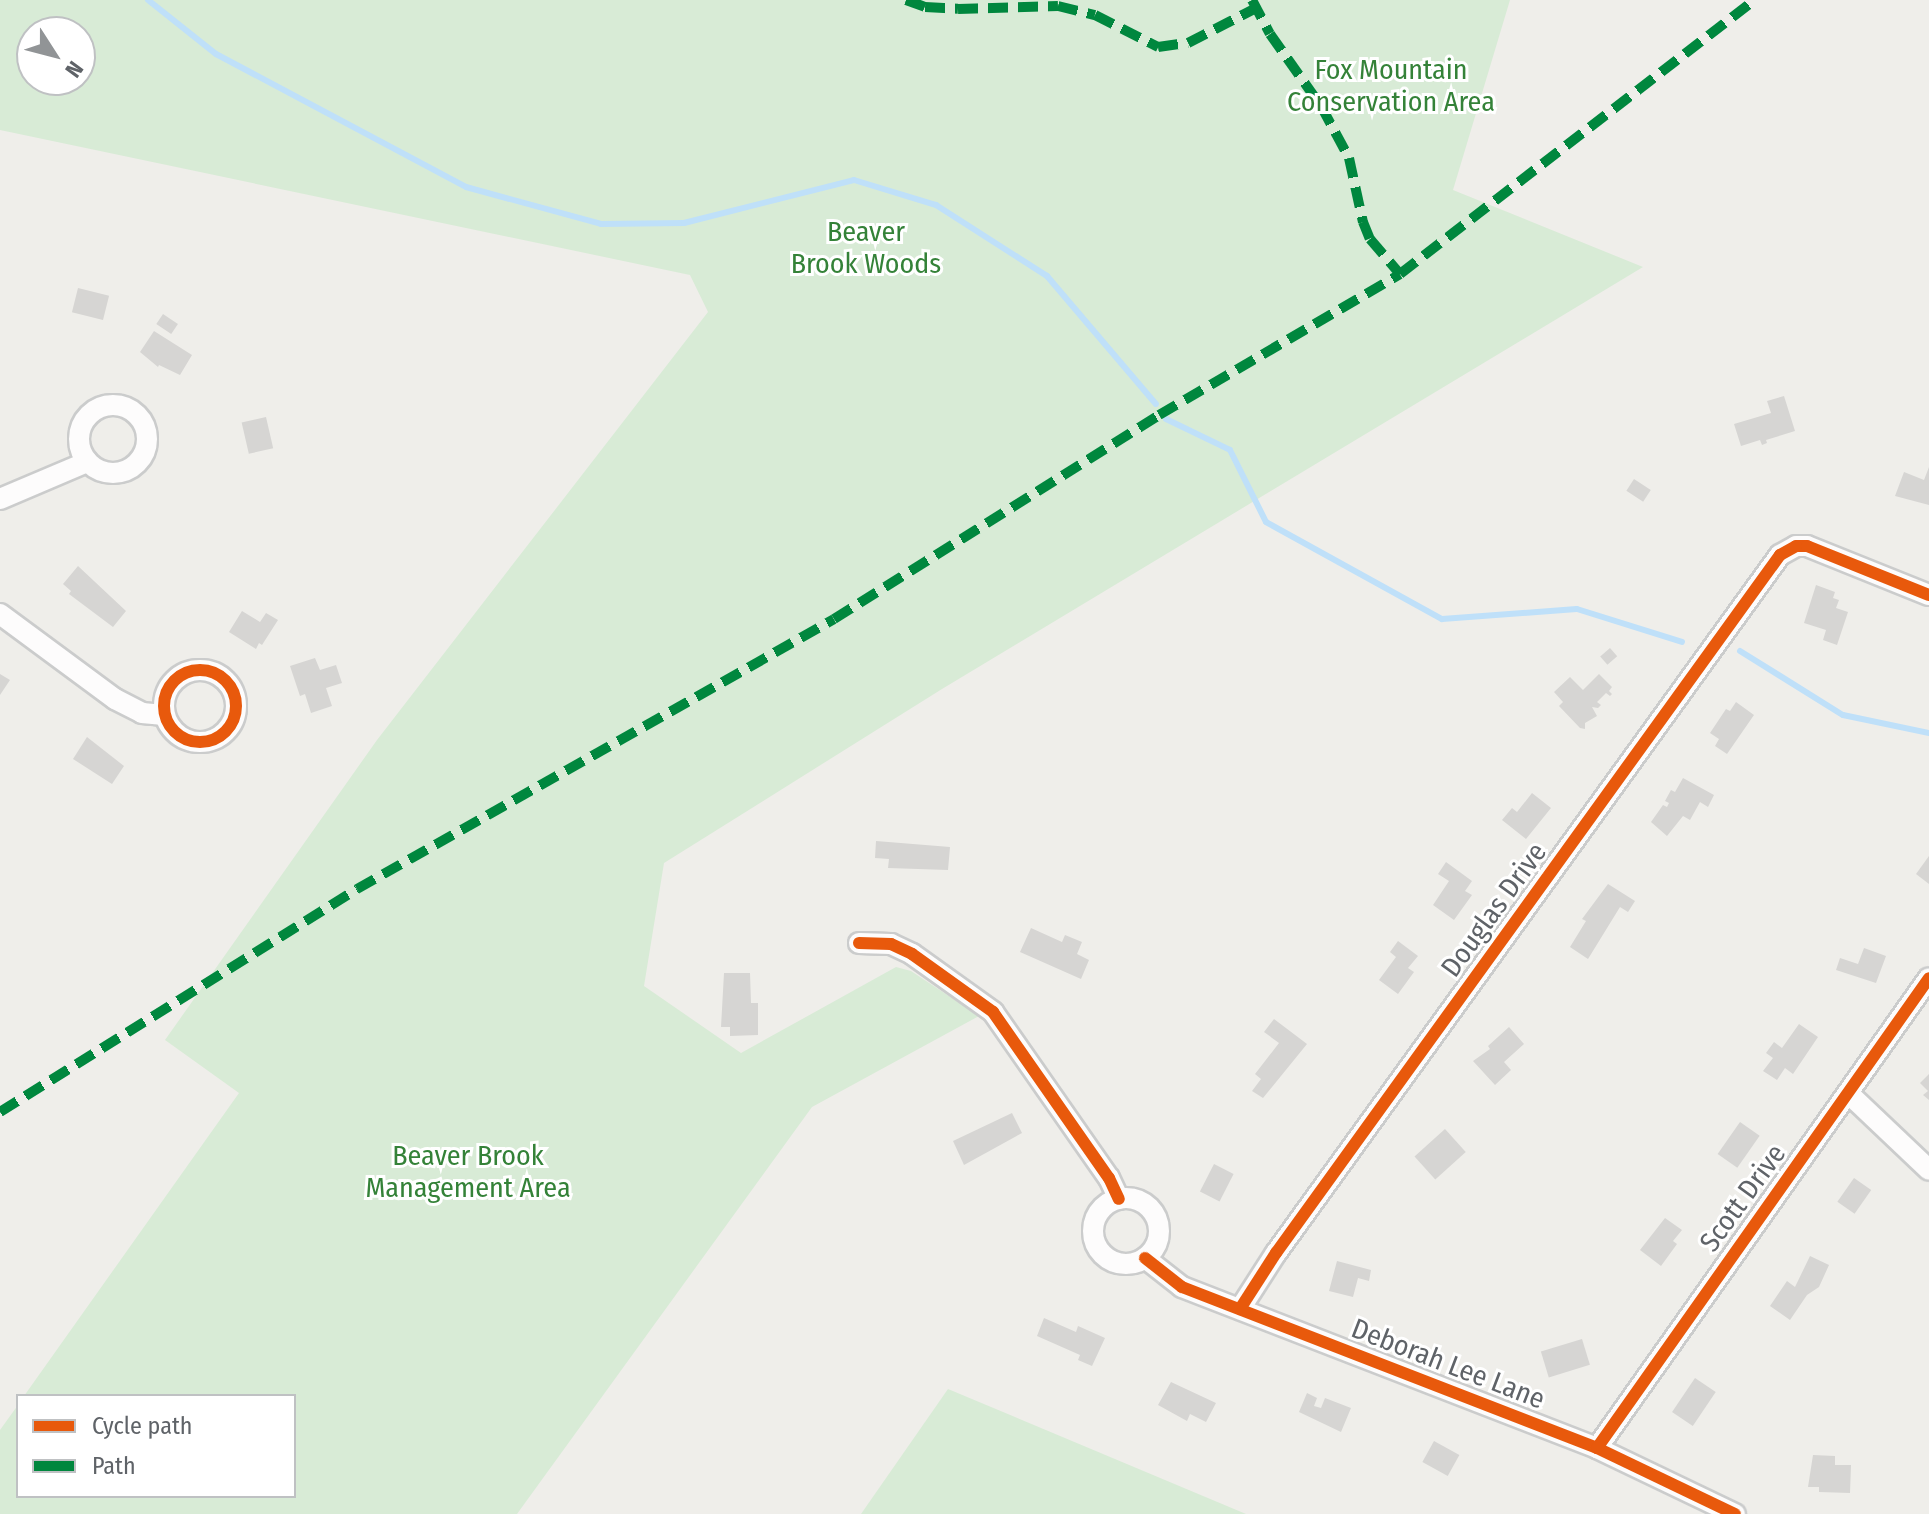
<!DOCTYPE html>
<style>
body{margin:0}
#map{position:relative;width:1929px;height:1514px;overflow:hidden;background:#efeeea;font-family:"Fira Sans Condensed",sans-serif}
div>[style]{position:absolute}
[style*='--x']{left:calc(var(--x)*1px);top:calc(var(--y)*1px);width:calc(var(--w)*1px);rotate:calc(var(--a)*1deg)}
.green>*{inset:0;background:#d8ebd6}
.stream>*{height:6px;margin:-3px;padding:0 3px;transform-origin:3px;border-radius:3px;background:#bfe0f9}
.building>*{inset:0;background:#d6d5d3;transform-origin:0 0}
.roads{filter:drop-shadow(2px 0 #cbcccc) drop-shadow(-2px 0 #cbcccc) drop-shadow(0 2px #cbcccc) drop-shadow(0 -2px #cbcccc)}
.minor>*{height:20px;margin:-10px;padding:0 10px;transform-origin:10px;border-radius:10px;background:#fdfcfc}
.minor>.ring{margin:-10px;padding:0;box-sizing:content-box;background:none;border:20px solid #fdfcfc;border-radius:50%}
.quiet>*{height:10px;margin-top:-5px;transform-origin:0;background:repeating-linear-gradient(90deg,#00873e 0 20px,transparent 0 30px)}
.cycleway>*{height:12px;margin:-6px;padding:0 6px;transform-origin:6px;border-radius:6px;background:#e8590c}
.cycleway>.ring{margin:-6px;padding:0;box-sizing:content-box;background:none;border:12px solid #e8590c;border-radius:50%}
span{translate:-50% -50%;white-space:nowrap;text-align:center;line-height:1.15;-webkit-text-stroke:6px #fff;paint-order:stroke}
.park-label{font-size:28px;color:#348238}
.street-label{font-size:28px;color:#5f6368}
.legend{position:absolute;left:16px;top:1394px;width:280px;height:104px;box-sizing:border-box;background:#fff;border:2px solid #bfc1c3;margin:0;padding:10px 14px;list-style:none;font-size:24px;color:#5f6368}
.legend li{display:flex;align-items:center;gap:16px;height:40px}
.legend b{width:40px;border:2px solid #bfc1c3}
.north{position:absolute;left:16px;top:16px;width:80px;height:80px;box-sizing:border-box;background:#fff;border:2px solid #bfc1c3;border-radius:50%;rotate:126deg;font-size:22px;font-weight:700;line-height:32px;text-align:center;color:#5f6368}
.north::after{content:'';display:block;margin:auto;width:28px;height:36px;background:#919496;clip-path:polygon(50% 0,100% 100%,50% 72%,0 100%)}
</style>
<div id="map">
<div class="green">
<i style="clip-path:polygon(evenodd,0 0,1510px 0,1453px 190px,1643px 267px,942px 689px,664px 863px,644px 986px,741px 1053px,896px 967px,911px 971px,979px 1016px,812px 1107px,517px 1514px,0 1514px,0 1430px,18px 1405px,18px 1496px,294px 1496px,294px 1396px,24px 1396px,239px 1093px,165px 1040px,377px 740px,708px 312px,690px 275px,0 130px,0 0,80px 32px,80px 80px,32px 80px,32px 32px,80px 32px)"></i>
<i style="clip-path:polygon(948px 1389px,1246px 1514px,861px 1514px)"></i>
</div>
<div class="stream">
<i style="--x:148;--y:0;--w:87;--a:38.5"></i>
<i style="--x:216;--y:54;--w:283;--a:28"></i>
<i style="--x:466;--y:187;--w:140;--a:15.3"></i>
<i style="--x:601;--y:224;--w:83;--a:-0.7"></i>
<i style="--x:684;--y:223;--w:175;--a:-14.2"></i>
<i style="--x:854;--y:180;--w:86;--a:17"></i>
<i style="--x:936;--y:205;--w:132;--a:32.6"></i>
<i style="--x:1047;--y:276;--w:168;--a:49.6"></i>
<i style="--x:1166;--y:419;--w:71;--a:25.8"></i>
<i style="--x:1230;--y:450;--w:80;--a:63.4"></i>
<i style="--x:1266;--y:522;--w:201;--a:28.9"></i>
<i style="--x:1442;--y:619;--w:135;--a:-4.2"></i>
<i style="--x:1577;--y:609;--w:110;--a:17.4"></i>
<i style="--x:1740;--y:651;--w:121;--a:31.9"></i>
<i style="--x:1843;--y:715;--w:88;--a:11.8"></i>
</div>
<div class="building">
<i style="left:78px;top:288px;width:32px;height:25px;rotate:14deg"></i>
<i style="left:163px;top:314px;width:18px;height:12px;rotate:34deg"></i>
<i style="clip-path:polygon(154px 331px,192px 355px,180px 375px,159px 365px,158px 367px,140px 352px)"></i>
<i style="clip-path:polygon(1784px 396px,1795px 431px,1766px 440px,1767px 443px,1762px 445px,1760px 440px,1741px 446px,1734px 424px,1771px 413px,1767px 401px)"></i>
<i style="left:266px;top:417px;width:32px;height:25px;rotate:77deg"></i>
<i style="clip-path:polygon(1929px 467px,1929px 505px,1895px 496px,1904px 472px,1924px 480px)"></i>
<i style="left:1634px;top:479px;width:20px;height:14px;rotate:33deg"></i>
<i style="clip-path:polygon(78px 566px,126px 611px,113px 627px,69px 594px,71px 591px,63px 584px)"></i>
<i style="clip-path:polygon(1816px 585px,1835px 592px,1833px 598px,1839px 600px,1836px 608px,1848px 612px,1837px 645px,1823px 640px,1826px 630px,1804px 623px)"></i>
<i style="clip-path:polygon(242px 611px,260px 622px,266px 613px,278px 620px,262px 645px,259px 643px,256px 649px,229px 632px)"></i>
<i style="left:1610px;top:648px;width:11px;height:13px;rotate:49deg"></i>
<i style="clip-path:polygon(315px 658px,320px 670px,336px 665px,342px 683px,326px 688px,332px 706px,311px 713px,305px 694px,300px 696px,290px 666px)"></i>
<i style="clip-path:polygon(0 674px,10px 680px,0 695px)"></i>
<i style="clip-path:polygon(1599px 674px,1612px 687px,1609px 691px,1612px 694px,1610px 696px,1606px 693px,1597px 702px,1601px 705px,1598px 708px,1592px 707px,1597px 716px,1585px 723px,1585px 729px,1580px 728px,1559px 706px,1563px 702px,1554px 692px,1570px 677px,1583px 690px)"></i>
<i style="clip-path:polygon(1736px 702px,1754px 715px,1727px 754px,1715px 746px,1719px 739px,1710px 733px,1726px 709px,1730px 711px)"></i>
<i style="clip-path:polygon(87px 737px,124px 766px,112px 784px,73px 759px)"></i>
<i style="clip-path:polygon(1683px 778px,1714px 795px,1708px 807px,1700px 802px,1690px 820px,1683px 816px,1667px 836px,1651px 822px,1663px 805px,1667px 807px,1669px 803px,1665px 801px,1671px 790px,1675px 792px)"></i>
<i style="clip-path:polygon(1532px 793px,1551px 808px,1526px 839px,1502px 820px,1512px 808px,1517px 812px)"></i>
<i style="clip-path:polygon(876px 841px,950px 847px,948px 870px,888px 868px,889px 859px,875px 858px)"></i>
<i style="clip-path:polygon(1929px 856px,1929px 884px,1916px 874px)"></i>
<i style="clip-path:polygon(1446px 862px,1472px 881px,1465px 891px,1472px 895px,1454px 920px,1433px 905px,1449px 881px,1438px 874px)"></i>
<i style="clip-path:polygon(1608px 884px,1635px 901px,1628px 912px,1620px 907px,1588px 959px,1570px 947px,1586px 921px,1582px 919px)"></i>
<i style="clip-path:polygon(1031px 928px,1062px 942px,1065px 935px,1082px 942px,1077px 954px,1089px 960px,1081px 979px,1020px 952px)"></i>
<i style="clip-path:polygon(1398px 941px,1418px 956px,1408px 968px,1414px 972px,1398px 994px,1379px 980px,1396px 957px,1390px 952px)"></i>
<i style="clip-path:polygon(1864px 948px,1886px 956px,1876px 983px,1836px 970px,1840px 958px,1858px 964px)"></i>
<i style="clip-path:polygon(724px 973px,750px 973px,751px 1003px,758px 1003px,758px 1035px,730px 1036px,730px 1027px,721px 1027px)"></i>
<i style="clip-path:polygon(1274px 1019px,1307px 1044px,1263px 1098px,1252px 1091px,1261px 1079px,1255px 1074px,1279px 1043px,1264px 1032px)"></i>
<i style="clip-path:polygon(1799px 1024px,1818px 1037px,1793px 1074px,1785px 1068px,1777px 1080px,1763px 1071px,1773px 1058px,1766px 1053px,1774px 1042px,1782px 1048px)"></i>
<i style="clip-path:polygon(1509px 1027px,1524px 1044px,1504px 1062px,1511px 1070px,1495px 1085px,1473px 1061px,1490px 1049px,1488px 1046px)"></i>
<i style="clip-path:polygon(1929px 1074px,1929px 1100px,1923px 1095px,1928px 1091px,1920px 1083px)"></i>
<i style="clip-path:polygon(1012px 1113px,1022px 1133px,964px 1165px,953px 1141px)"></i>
<i style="left:1740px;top:1122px;width:24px;height:39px;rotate:35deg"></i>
<i style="left:1445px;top:1129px;width:31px;height:41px;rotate:48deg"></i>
<i style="left:1214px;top:1164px;width:22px;height:31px;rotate:27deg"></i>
<i style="left:1854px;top:1178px;width:21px;height:29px;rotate:35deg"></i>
<i style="clip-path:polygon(1665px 1218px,1682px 1230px,1673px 1241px,1677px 1244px,1661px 1266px,1640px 1250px)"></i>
<i style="clip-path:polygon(1810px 1256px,1829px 1265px,1819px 1287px,1807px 1295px,1790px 1320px,1770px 1306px,1787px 1281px,1795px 1287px)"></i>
<i style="clip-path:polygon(1337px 1261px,1371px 1270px,1369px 1281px,1358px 1278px,1353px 1297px,1329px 1291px)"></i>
<i style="clip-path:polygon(1044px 1318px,1076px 1332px,1078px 1326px,1105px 1338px,1092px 1366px,1078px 1360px,1080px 1355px,1037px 1336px)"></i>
<i style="left:1582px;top:1339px;width:27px;height:43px;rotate:73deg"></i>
<i style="left:1695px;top:1378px;width:25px;height:41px;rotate:34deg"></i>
<i style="clip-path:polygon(1171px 1382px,1216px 1403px,1206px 1422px,1190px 1414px,1187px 1421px,1158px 1405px)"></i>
<i style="clip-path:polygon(1307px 1393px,1317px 1398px,1314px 1406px,1321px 1408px,1325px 1398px,1351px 1408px,1341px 1432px,1299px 1412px)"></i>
<i style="left:1434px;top:1441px;width:29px;height:24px;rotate:29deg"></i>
<i style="clip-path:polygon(1813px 1455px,1835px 1456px,1835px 1465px,1851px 1465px,1850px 1493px,1819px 1492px,1819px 1487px,1808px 1487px)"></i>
</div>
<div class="roads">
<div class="minor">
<i class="ring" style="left:79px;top:405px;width:48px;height:48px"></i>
<i style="--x:0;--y:499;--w:95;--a:-23"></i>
<i style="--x:0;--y:614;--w:143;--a:36.5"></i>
<i style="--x:115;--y:699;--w:30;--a:27"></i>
<i style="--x:142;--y:713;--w:22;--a:5"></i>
<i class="ring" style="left:164px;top:670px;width:52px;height:52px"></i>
<i style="--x:859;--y:943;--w:32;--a:2"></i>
<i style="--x:891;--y:944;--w:23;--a:25"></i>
<i style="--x:912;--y:954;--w:100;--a:35.6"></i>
<i style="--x:993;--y:1012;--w:203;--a:55.1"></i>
<i style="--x:1109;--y:1178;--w:23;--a:65"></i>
<i style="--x:1849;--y:1094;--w:110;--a:43.5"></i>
<i class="ring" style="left:1093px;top:1198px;width:46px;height:46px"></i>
<i style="--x:1145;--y:1258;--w:47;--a:38.1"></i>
<i style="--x:1182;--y:1287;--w:445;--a:21.2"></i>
<i style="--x:1597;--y:1448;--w:153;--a:25.6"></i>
<i style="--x:1240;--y:1309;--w:67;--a:-57.3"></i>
<i style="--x:1276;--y:1253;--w:861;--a:-54.17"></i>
<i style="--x:1780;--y:555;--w:18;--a:-29"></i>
<i style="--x:1796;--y:546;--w:11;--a:0"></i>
<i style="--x:1807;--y:546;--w:131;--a:21.9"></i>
<i style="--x:1597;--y:1448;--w:575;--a:-54.76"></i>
</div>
</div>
<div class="quiet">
<i style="--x:906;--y:0;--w:20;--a:20"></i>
<i style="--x:925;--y:7;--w:33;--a:3"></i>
<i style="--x:958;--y:9;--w:100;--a:-1.7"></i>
<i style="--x:1058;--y:6;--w:38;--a:14"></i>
<i style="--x:1095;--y:15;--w:71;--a:26.9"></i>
<i style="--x:1158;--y:47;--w:30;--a:-8"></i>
<i style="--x:1188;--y:43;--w:76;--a:-27.2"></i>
<i style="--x:1252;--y:0;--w:38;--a:62"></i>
<i style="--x:1270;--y:34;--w:88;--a:54.7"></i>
<i style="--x:1321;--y:106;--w:59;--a:61.7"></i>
<i style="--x:1349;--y:158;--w:66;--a:77.7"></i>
<i style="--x:1363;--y:222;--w:18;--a:68"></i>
<i style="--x:1370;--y:239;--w:46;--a:49.4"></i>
<i style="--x:0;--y:1112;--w:421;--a:-32"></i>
<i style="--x:357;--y:889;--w:548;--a:-29.51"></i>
<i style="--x:834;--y:619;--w:384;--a:-32.1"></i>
<i style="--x:1159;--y:415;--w:279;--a:-30.3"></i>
<i style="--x:1400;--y:274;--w:448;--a:-37.7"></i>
</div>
<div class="cycleway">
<i class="ring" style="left:164px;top:670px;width:60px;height:60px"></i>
<i style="--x:859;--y:943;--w:32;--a:2"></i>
<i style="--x:891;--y:944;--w:23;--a:25"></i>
<i style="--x:912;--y:954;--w:100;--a:35.6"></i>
<i style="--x:993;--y:1012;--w:203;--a:55.1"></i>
<i style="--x:1109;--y:1178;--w:23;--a:65"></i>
<i style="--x:1145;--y:1258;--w:47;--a:38.1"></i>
<i style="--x:1182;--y:1287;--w:445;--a:21.2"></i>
<i style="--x:1597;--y:1448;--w:153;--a:25.6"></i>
<i style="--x:1240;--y:1309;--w:67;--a:-57.3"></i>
<i style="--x:1276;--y:1253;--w:861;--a:-54.17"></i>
<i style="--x:1780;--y:555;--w:18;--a:-29"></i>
<i style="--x:1796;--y:546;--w:11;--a:0"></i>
<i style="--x:1807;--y:546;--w:131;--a:21.9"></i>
<i style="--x:1597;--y:1448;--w:575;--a:-54.76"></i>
</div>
<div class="park-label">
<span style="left:1391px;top:86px">Fox Mountain<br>Conservation Area</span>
<span style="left:866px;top:248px">Beaver<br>Brook Woods</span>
<span style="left:468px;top:1172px">Beaver Brook<br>Management Area</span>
</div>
<div class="street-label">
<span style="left:1494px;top:910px;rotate:-54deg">Douglas Drive</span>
<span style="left:1743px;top:1198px;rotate:-54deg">Scott Drive</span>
<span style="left:1448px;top:1364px;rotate:21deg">Deborah Lee Lane</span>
</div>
<ul class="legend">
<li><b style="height:10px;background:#e8590c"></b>Cycle path</li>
<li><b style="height:10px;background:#00873e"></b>Path</li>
</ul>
<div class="north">N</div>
</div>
